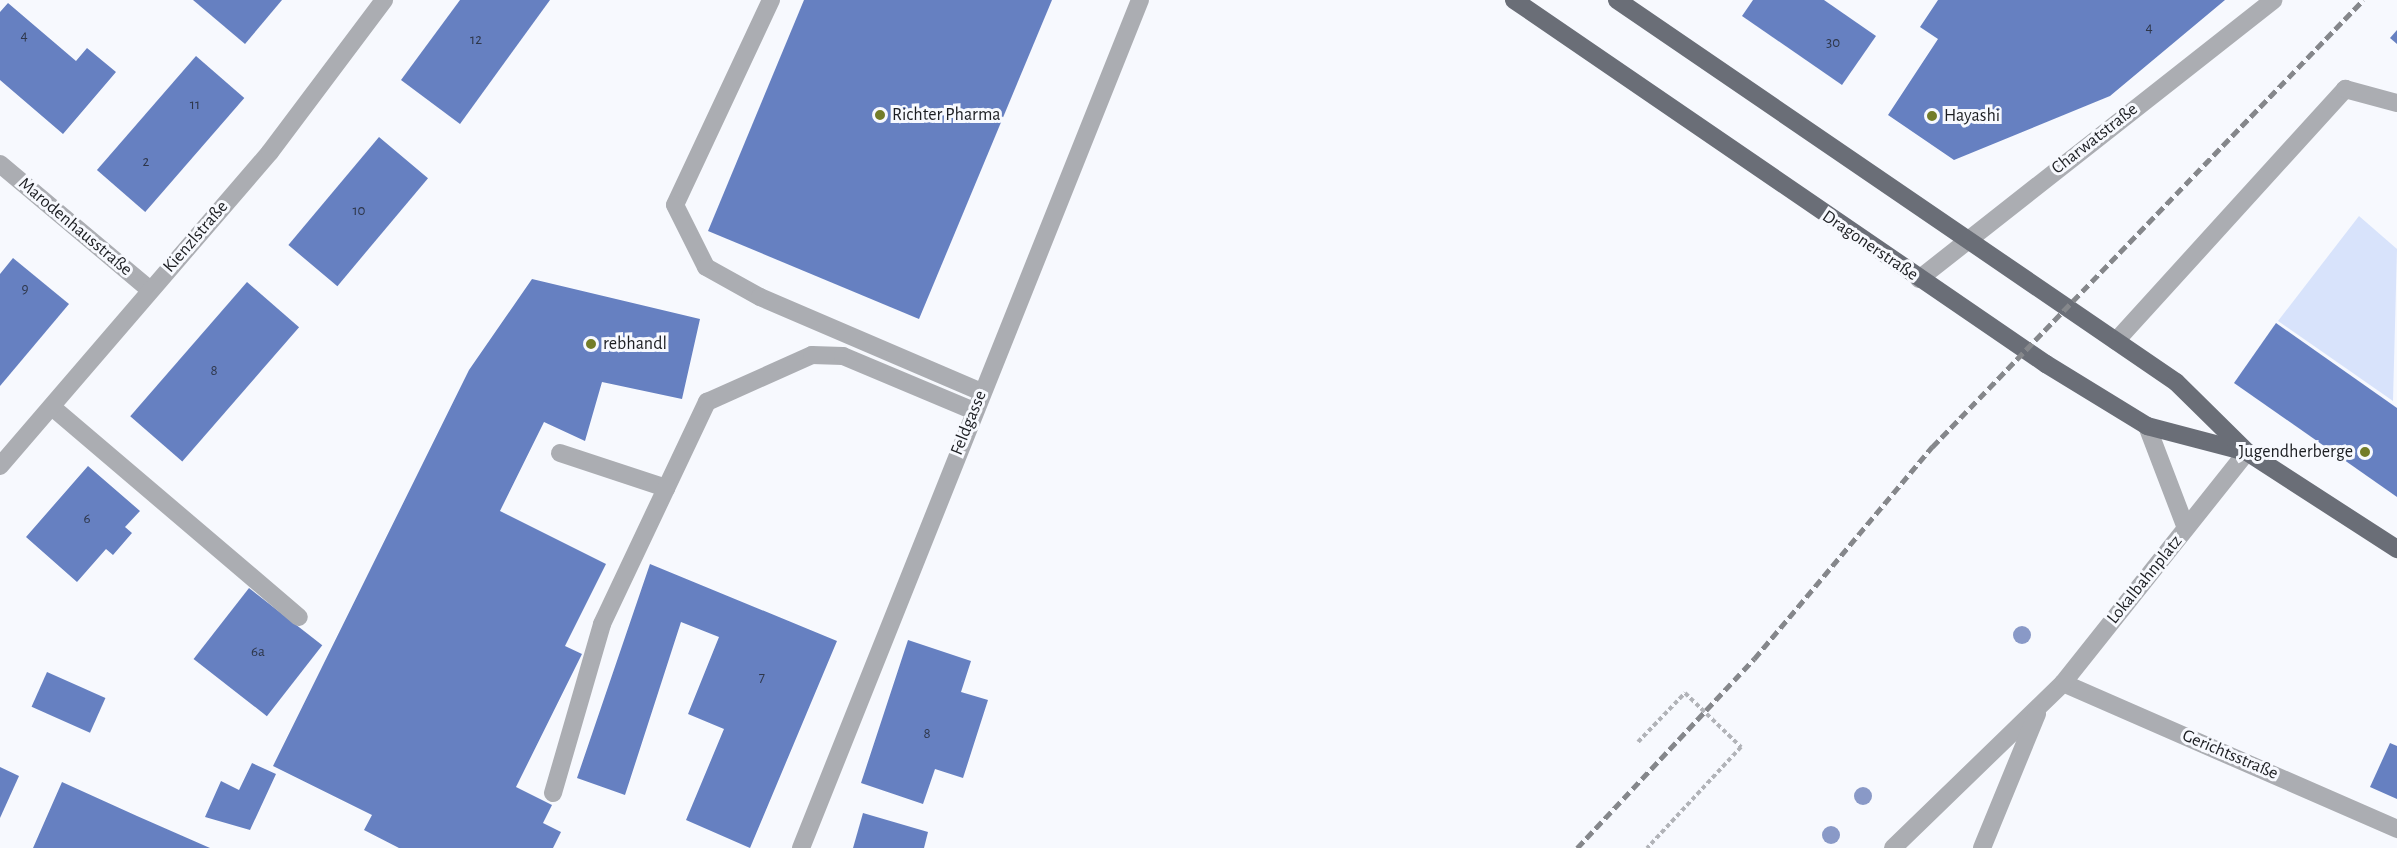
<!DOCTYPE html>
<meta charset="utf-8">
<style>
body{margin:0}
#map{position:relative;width:2397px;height:848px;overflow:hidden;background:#f7f9fe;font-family:"Alegreya Sans",sans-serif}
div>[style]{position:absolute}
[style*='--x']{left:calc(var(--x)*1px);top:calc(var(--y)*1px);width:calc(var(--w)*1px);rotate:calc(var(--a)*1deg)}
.green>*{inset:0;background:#d8e3fb}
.building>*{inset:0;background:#6680c1;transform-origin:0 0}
.path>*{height:4px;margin-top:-2px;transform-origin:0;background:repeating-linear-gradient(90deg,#b1b3b8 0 4.5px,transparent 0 7.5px)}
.minor>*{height:18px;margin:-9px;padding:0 9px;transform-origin:9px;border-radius:9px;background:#abadb2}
.major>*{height:18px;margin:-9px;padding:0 9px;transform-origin:9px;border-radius:9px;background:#6a6e77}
.rail>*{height:4.5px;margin-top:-2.25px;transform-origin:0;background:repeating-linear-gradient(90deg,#85878b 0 9px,transparent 0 13.5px)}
.trees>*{width:18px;height:18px;margin:-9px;border-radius:50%;background:#8999c7}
.dots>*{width:16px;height:16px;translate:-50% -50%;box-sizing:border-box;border:3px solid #f7f9fe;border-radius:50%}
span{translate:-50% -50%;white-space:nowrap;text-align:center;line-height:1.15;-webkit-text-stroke:6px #f7f9fe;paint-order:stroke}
.number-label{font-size:15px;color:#2e364a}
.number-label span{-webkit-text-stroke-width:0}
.poi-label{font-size:18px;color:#1c1e22}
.left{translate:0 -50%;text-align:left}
.right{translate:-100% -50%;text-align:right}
.street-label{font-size:18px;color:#1c1e22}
</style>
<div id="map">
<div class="green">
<i style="clip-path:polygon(2359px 216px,2397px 249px,2393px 401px,2278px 321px)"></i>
</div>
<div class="building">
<i style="clip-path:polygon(193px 0,282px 0,245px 44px)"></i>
<i style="clip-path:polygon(460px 0,550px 0,460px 124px,401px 80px)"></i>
<i style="clip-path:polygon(804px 0,1052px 0,919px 319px,708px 231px)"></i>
<i style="clip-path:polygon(1753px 0,1824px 0,1876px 36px,1842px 85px,1742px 16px)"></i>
<i style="clip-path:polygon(1938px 0,2225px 0,2110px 96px,1954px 160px,1888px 115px,1938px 39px,1920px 27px)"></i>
<i style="clip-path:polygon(8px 3px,76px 61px,87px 48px,116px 72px,63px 134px,0 80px,0 12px)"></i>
<i style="clip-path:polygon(2397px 30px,2397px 44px,2390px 38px)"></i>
<i style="left:196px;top:56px;width:64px;height:151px;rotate:41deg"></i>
<i style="left:379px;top:137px;width:64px;height:141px;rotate:40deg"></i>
<i style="clip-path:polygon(13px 258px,69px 304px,0 386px,0 274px)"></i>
<i style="clip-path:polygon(532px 279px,700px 319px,682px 399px,602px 382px,585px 441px,544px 422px,500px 511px,606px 564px,565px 646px,582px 654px,516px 787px,552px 805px,543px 823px,561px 832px,553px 848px,399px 848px,364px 830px,372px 815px,273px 766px,469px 370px)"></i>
<i style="left:247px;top:282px;width:69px;height:178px;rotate:41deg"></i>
<i style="clip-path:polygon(2276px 323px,2397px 408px,2397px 497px,2234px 383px)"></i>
<i style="clip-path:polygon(88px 466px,140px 511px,125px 527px,132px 533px,113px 555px,106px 549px,77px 582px,26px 537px)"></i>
<i style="clip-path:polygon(650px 564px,837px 641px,750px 848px,686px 820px,724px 729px,688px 714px,719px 637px,681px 622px,625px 795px,577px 778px)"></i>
<i style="left:249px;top:588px;width:93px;height:90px;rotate:38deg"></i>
<i style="clip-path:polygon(908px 640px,971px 661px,961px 692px,988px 700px,963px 778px,935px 769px,923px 804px,861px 783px)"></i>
<i style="left:47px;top:672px;width:64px;height:38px;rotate:24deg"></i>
<i style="clip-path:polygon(2390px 743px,2397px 746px,2397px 799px,2370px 787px)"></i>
<i style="clip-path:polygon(252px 763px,276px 774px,250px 830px,205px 817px,221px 781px,239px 790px)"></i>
<i style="clip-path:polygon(0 767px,19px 776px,0 818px)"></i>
<i style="clip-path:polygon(62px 782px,137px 816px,210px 848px,33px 848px)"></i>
<i style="clip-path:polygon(863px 813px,928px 832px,924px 848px,853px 848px)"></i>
</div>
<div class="path">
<i style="--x:1638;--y:742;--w:68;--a:-46.2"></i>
<i style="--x:1685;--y:693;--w:78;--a:44"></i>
<i style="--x:1741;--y:747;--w:138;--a:132.9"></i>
</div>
<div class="minor">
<i style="--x:771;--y:0;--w:226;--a:115.1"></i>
<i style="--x:675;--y:205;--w:69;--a:63.4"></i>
<i style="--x:706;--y:267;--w:62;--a:29.1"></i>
<i style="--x:760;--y:297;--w:241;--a:23.2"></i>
<i style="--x:0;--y:164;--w:196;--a:40"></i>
<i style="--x:1919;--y:279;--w:451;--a:-38.2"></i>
<i style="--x:2116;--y:341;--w:341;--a:-47.7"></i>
<i style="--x:2345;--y:89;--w:54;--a:15.1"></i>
<i style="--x:52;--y:407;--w:324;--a:40.4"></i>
<i style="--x:2147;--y:426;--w:109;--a:69.1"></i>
<i style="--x:560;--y:453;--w:112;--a:18.3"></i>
<i style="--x:0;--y:466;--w:414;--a:-49.3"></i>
<i style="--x:270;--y:152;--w:190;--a:-53.1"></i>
<i style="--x:2063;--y:683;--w:365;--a:23.6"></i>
<i style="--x:553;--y:793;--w:176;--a:-73.8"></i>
<i style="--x:602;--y:624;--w:246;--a:-64.7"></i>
<i style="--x:707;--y:402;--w:115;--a:-24.1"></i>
<i style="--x:812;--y:355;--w:31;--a:2"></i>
<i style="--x:843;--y:356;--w:142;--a:22.8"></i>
<i style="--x:801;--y:848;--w:913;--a:-68.21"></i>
<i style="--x:1893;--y:848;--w:237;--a:-44.1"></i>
<i style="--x:2063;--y:683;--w:295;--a:-51.5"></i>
<i style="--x:1982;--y:848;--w:145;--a:-67.7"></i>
</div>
<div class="major">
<i style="--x:1514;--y:0;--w:645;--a:34.38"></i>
<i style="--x:2046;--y:364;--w:119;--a:31.5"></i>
<i style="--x:2147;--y:426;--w:102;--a:14.7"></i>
<i style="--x:1617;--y:0;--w:677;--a:34.35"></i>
<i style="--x:2176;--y:382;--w:100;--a:44.6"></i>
<i style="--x:2247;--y:452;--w:179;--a:32.9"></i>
</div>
<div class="rail">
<i style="--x:1577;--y:848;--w:259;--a:-46.9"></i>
<i style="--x:1754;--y:659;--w:277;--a:-50"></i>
<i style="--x:1932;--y:447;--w:621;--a:-46.04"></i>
</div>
<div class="trees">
<i style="left:2022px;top:635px"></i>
<i style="left:1863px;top:796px"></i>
<i style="left:1831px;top:835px"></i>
</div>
<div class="dots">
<i style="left:880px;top:115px;background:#737d29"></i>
<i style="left:1932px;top:116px;background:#737d29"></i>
<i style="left:591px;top:344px;background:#737d29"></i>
<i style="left:2365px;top:452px;background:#737d29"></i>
</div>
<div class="number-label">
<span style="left:2149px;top:28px">4</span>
<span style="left:24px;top:36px">4</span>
<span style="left:476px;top:40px">12</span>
<span style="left:1833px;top:43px">30</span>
<span style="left:195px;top:105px">11</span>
<span style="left:146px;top:162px">2</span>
<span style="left:359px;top:211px">10</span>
<span style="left:25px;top:289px">9</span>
<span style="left:214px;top:371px">8</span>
<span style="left:87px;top:519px">6</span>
<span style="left:258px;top:652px">6a</span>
<span style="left:762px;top:678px">7</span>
<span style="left:927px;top:734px">8</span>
</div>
<div class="poi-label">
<span class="left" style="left:892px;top:115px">Richter Pharma</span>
<span class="left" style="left:1944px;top:116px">Hayashi</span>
<span class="left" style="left:603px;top:344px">rebhandl</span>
<span class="right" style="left:2353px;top:452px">Jugendherberge</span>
</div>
<div class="street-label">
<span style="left:2095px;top:139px;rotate:-38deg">Charwatstraße</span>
<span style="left:75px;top:227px;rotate:40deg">Marodenhausstraße</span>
<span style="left:196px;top:237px;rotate:-49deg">Kienzlstraße</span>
<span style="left:1870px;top:246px;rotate:34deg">Dragonerstraße</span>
<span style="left:969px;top:423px;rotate:-68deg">Feldgasse</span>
<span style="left:2145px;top:580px;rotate:-51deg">Lokalbahnplatz</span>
<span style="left:2230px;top:755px;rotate:23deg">Gerichtsstraße</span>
</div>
</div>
